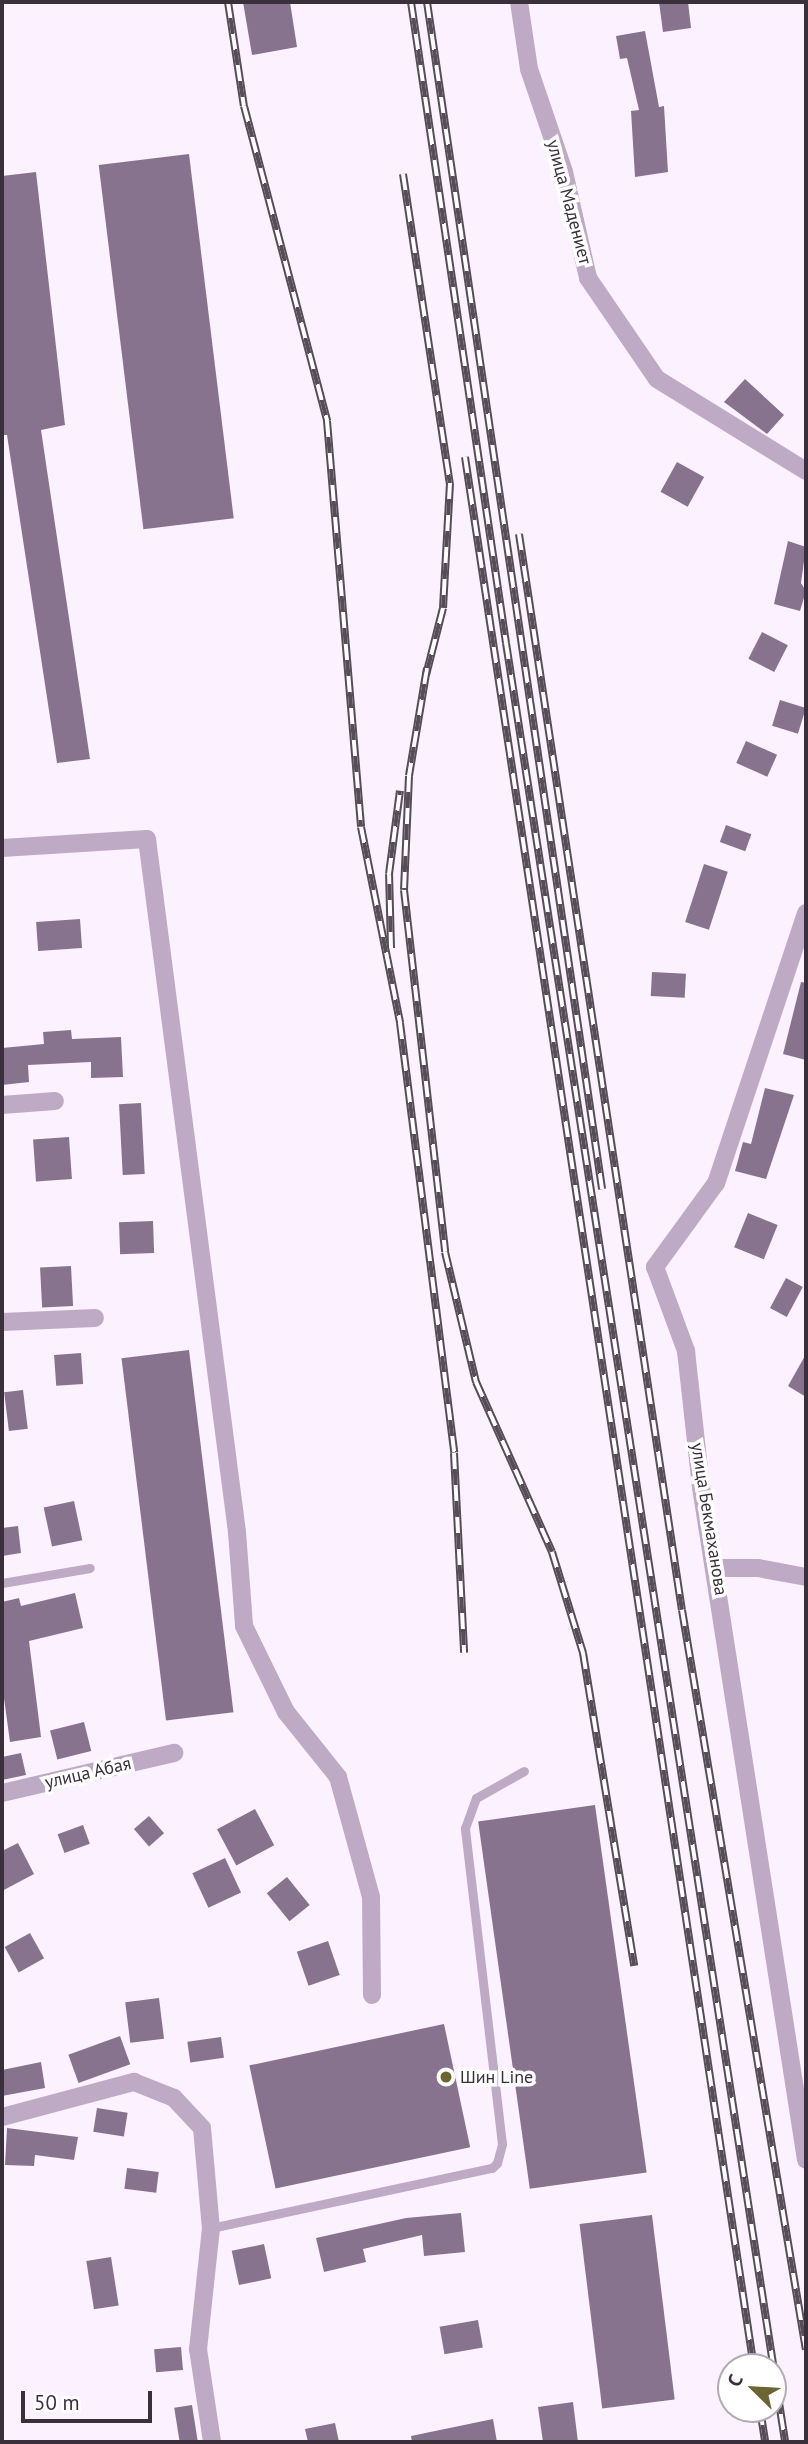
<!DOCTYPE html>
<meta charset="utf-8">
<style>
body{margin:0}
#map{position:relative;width:808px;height:2444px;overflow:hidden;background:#fcf2ff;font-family:"PT Sans",sans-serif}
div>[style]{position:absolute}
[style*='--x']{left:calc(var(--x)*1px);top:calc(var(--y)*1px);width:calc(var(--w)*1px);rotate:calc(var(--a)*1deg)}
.building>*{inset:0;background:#88738f;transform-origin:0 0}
.service>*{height:9px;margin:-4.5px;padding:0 4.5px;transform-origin:4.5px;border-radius:4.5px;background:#bfaac5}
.minor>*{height:18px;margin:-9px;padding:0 9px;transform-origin:9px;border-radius:9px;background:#bfaac5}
.rail>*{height:8px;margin-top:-4px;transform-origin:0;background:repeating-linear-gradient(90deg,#fff 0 16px,#564d58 0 32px);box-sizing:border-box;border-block:2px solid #564d58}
.dots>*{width:19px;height:19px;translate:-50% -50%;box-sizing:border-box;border:4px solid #fff;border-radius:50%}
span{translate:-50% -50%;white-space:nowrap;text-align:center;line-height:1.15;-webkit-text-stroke:7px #fff;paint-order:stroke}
.street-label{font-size:18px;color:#39303b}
.poi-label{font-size:18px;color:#39303b}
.left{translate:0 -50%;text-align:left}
.frame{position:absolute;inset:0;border:4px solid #39303b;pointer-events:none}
.north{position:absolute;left:717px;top:2353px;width:70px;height:70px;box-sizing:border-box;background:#fff;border:2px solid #b0acb1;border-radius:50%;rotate:294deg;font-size:19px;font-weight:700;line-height:28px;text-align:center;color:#39303b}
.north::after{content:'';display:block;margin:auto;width:24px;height:32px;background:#6c6531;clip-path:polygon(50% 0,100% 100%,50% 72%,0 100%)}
.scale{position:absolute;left:21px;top:2391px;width:131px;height:32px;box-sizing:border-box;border:4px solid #39303b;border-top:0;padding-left:9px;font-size:21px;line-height:24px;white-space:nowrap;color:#39303b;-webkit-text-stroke:5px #fff;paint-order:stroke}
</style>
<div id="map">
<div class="building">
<i style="clip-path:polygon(243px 2px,290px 2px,297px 47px,252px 55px)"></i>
<i style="clip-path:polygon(659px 2px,688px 2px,691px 28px,663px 32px)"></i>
<i style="clip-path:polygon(645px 31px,659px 107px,664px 106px,668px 172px,635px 177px,631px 111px,639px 110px,627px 58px,620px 59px,616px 36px)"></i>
<i style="left:189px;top:154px;width:367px;height:91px;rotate:83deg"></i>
<i style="clip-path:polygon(36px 172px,65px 425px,41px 430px,90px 759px,57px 763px,7px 435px,2px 435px,2px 176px)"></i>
<i style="clip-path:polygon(745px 379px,784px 415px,767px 434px,724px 402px)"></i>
<i style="left:677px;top:462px;width:31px;height:34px;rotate:29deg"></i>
<i style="clip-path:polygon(788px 541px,806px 547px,801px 583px,806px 591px,800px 611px,774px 604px)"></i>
<i style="left:762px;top:632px;width:29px;height:30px;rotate:27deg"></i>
<i style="left:780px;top:700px;width:27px;height:27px;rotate:17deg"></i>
<i style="left:746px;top:741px;width:34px;height:24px;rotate:24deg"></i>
<i style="left:726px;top:825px;width:27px;height:18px;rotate:20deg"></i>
<i style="left:704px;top:864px;width:25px;height:61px;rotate:18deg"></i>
<i style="left:80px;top:919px;width:29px;height:44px;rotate:86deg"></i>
<i style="left:652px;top:972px;width:34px;height:24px;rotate:3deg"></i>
<i style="clip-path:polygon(801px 982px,806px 983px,806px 1060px,783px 1054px)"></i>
<i style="clip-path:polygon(71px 1030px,72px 1039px,121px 1037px,123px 1077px,91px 1078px,91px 1062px,28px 1065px,29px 1082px,2px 1085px,2px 1048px,44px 1044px,43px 1032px)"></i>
<i style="clip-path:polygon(765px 1088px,794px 1095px,766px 1179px,735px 1171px,743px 1142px,751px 1144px)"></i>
<i style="left:141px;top:1103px;width:71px;height:22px;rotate:87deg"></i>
<i style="left:69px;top:1137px;width:42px;height:36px;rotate:86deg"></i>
<i style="left:748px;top:1213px;width:32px;height:37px;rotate:22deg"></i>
<i style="left:153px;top:1221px;width:32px;height:34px;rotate:88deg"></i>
<i style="left:71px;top:1266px;width:40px;height:31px;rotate:87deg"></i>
<i style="left:786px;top:1278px;width:19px;height:34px;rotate:28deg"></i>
<i style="left:189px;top:1350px;width:365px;height:68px;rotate:83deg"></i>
<i style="left:81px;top:1353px;width:31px;height:27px;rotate:86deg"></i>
<i style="clip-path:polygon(806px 1354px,806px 1397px,788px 1386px)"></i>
<i style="left:23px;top:1390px;width:39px;height:19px;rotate:83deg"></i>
<i style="left:74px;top:1501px;width:40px;height:31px;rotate:78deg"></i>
<i style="clip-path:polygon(18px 1526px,21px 1553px,2px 1556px,2px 1528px)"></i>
<i style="clip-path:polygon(75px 1593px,83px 1628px,29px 1641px,41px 1737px,10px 1742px,2px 1684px,2px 1602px,19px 1598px,21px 1606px)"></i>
<i style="left:84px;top:1722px;width:30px;height:35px;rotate:76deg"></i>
<i style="clip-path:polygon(21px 1753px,26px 1775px,2px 1780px,2px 1757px)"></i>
<i style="left:595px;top:1805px;width:371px;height:118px;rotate:82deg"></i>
<i style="left:255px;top:1809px;width:41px;height:43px;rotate:62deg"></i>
<i style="left:149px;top:1816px;width:23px;height:20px;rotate:49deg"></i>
<i style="left:83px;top:1825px;width:20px;height:27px;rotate:70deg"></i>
<i style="clip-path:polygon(18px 1843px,34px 1874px,2px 1891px,2px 1851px)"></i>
<i style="left:225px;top:1858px;width:38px;height:36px;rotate:65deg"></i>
<i style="left:287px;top:1877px;width:36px;height:26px;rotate:51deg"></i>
<i style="left:30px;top:1933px;width:29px;height:29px;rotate:61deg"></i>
<i style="left:328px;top:1941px;width:36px;height:33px;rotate:71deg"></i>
<i style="left:159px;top:1998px;width:41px;height:34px;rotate:83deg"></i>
<i style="left:444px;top:2024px;width:126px;height:199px;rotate:78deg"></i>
<i style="left:120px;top:2036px;width:30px;height:55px;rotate:70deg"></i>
<i style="left:221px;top:2037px;width:21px;height:34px;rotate:82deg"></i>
<i style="clip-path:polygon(41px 2062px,45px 2088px,2px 2096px,2px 2070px)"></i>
<i style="left:97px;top:2108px;width:31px;height:24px;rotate:9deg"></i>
<i style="clip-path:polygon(7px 2128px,78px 2137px,74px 2160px,35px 2155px,34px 2166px,5px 2165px)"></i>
<i style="left:127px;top:2168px;width:32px;height:21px;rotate:7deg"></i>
<i style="clip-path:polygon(461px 2213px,465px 2252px,424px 2256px,422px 2235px,363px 2249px,366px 2262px,324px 2272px,316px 2238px,406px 2218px)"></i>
<i style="left:652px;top:2215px;width:186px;height:73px;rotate:83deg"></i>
<i style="left:264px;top:2244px;width:35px;height:33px;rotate:78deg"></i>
<i style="left:111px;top:2257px;width:49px;height:25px;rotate:81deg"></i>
<i style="left:478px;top:2320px;width:28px;height:39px;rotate:80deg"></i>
<i style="left:181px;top:2347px;width:23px;height:27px;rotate:85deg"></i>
<i style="clip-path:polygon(573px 2402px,578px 2442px,543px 2442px,538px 2407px)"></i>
<i style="left:192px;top:2405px;width:36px;height:18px;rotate:81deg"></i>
<i style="clip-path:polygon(493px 2419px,497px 2442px,412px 2442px,411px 2436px)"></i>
<i style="clip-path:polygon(335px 2423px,339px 2442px,308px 2442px,305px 2429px)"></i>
</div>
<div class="service">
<i style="--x:2;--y:1583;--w:89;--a:-9.7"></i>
<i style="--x:211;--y:2228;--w:287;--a:-12.1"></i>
<i style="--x:492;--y:2168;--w:7;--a:-45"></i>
<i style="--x:497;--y:2163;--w:20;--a:-75"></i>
<i style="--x:502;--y:2144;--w:318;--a:-96.7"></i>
<i style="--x:465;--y:1828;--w:32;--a:-70"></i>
<i style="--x:476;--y:1798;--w:55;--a:-29.4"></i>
</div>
<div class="minor">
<i style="--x:519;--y:2;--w:68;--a:81.5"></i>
<i style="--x:529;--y:69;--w:109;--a:71.2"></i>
<i style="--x:564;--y:172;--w:109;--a:77.2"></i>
<i style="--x:588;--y:278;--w:122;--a:55.7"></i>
<i style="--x:657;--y:379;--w:175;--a:31.7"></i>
<i style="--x:2;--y:848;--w:145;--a:-3.6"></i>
<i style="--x:147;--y:839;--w:699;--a:82.6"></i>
<i style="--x:237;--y:1532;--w:94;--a:85.7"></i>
<i style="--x:244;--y:1626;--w:96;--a:64"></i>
<i style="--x:286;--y:1712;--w:83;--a:51.3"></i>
<i style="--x:338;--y:1777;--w:124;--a:74.6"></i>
<i style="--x:371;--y:1897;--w:98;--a:89.4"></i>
<i style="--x:806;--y:913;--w:285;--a:108.4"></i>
<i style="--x:716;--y:1183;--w:104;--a:126"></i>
<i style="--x:655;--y:1267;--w:90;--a:69.7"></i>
<i style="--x:686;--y:1351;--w:137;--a:83.7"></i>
<i style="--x:701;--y:1487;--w:681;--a:81.13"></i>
<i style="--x:2;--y:1105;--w:53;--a:-4.3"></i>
<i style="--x:2;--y:1322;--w:93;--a:-2.5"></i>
<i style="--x:716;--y:1568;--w:42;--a:0"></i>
<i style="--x:758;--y:1568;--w:49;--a:10.6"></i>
<i style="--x:2;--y:1793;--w:177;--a:-13.1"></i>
<i style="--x:2;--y:2117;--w:137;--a:-14.9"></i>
<i style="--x:134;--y:2082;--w:43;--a:21.8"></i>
<i style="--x:174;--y:2098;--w:41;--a:47"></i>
<i style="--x:202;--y:2128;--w:100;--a:84.9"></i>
<i style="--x:211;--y:2228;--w:122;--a:96.1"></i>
<i style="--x:198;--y:2349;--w:94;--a:81.4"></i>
</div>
<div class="rail">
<i style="--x:228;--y:2;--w:105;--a:81.3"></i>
<i style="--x:244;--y:106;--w:326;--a:75.2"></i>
<i style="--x:327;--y:421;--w:407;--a:85.2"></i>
<i style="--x:361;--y:827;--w:200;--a:78.7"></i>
<i style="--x:400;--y:1023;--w:433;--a:82.8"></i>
<i style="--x:454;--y:1453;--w:200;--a:87.1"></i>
<i style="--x:411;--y:2;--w:648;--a:81.57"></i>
<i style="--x:506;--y:643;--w:1821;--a:81.18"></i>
<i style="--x:427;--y:2;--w:1200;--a:81.61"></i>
<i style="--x:403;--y:174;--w:313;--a:81.4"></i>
<i style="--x:450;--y:483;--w:125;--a:93.2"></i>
<i style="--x:443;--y:608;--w:69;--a:104.2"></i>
<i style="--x:465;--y:457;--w:1932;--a:81.4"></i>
<i style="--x:519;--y:534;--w:1088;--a:81.39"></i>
<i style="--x:682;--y:1610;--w:750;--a:80.49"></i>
<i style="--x:427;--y:668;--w:109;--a:99.5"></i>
<i style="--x:409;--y:776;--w:114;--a:92.5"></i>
<i style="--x:404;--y:890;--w:364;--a:83.5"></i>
<i style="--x:445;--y:1252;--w:134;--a:76.6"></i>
<i style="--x:476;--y:1382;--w:186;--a:65.9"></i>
<i style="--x:552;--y:1552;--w:106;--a:72.9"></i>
<i style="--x:583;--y:1653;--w:317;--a:80.7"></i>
<i style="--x:391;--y:948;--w:74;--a:-91.5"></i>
<i style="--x:389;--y:874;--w:84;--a:-82.5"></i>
<i style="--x:760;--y:2409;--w:33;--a:81"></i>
</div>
<div class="dots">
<i style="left:446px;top:2077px;background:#6c6531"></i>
</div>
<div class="street-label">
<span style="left:569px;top:202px;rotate:75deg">улица Мадениет</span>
<span style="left:709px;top:1519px;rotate:81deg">улица Бекмаханова</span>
<span style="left:88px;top:1773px;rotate:-13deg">улица Абая</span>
</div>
<div class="poi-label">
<span class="left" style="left:460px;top:2077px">Шин Line</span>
</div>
<div class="frame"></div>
<div class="north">С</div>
<div class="scale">50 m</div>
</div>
